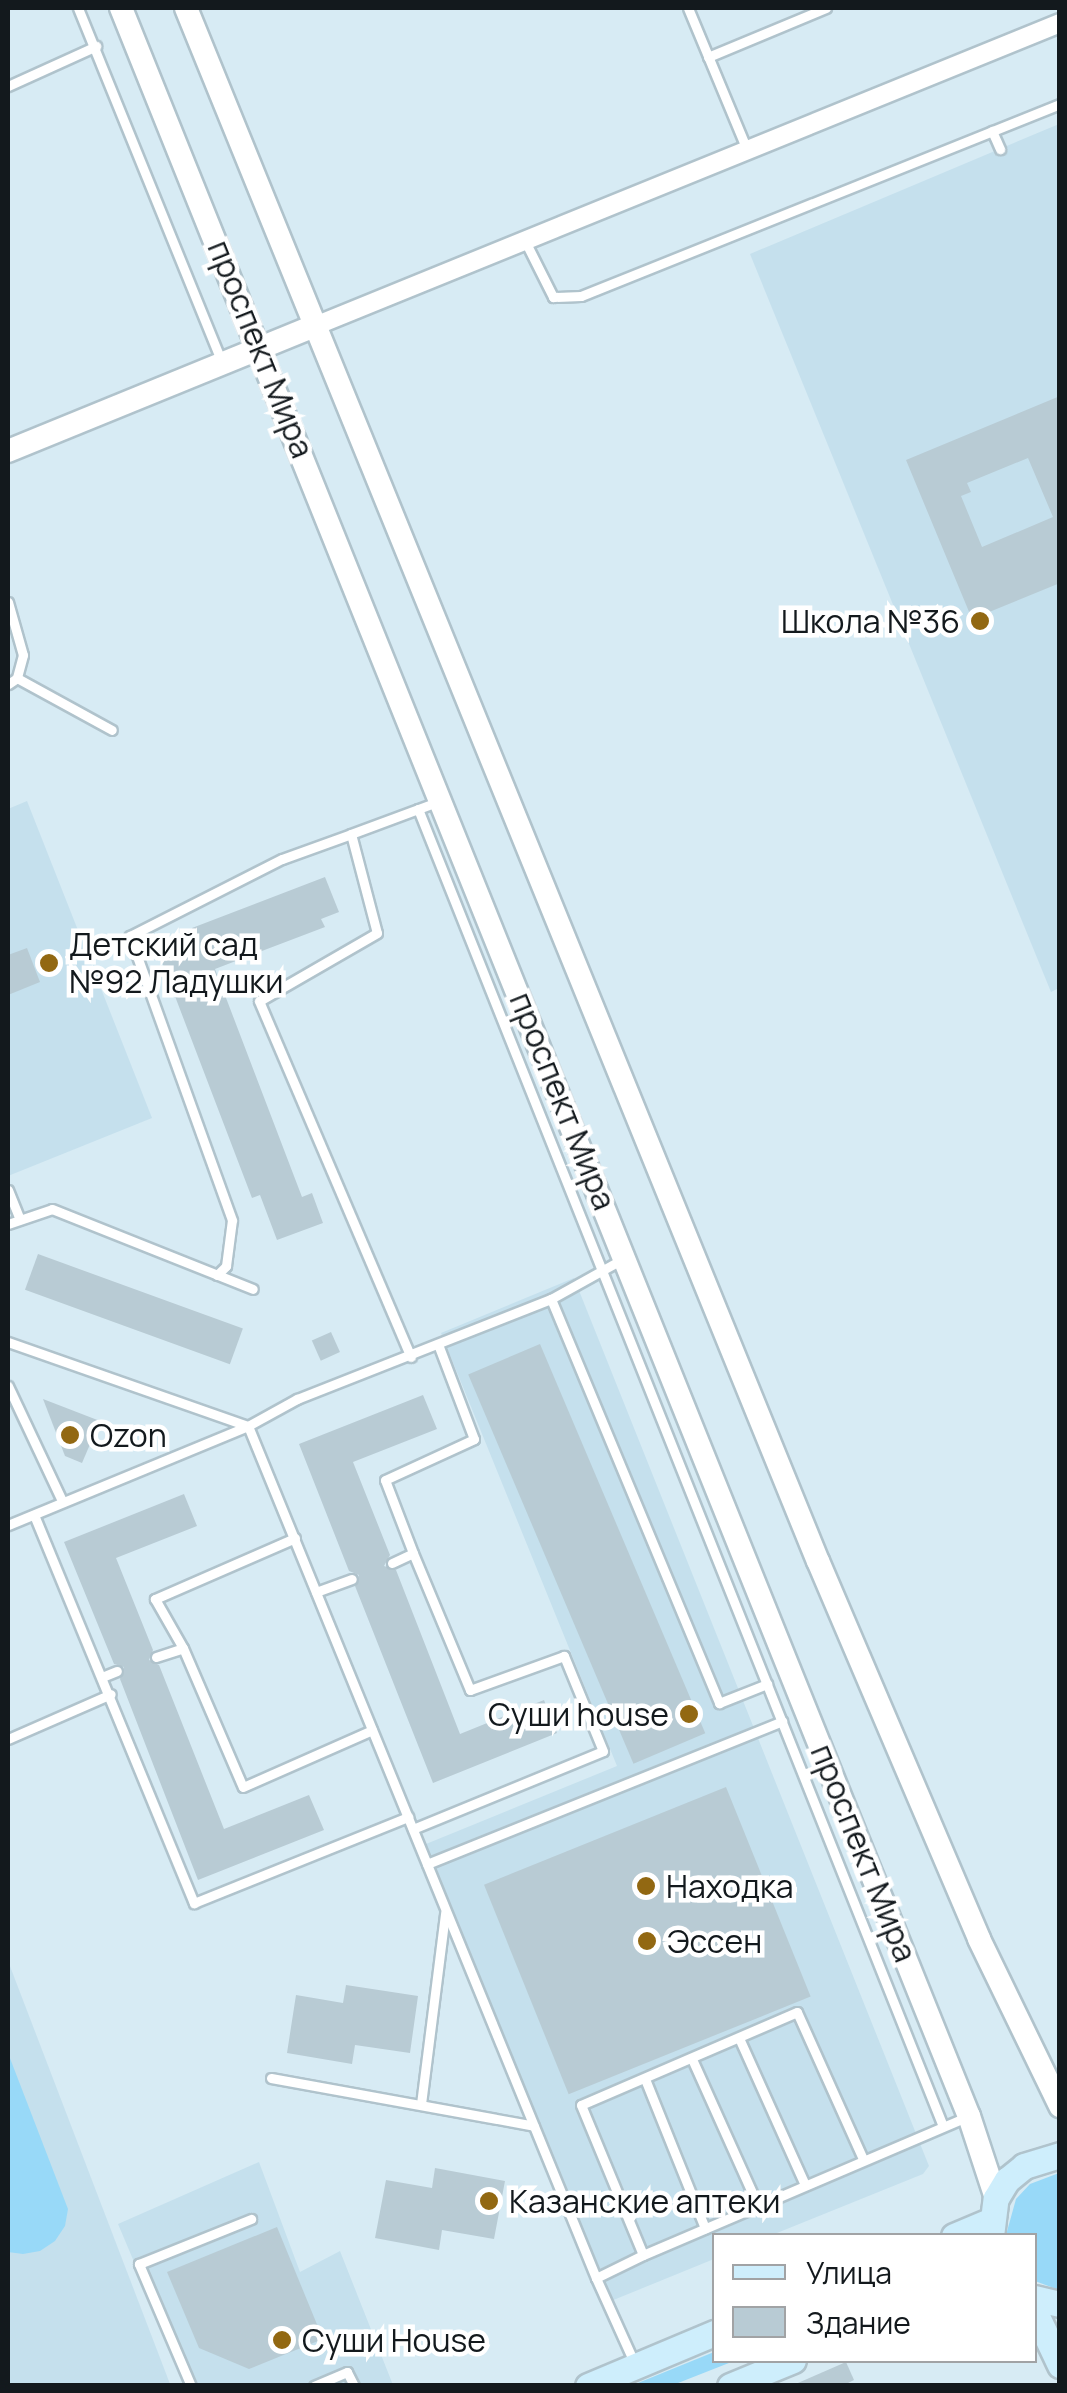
<!DOCTYPE html>
<meta charset="utf-8">
<style>
body{margin:0}
#map{position:relative;width:1067px;height:2393px;overflow:hidden;background:#d7ebf4;font-family:Manrope,sans-serif}
div>[style]{position:absolute}
[style*='--x']{left:calc(var(--x)*1px);top:calc(var(--y)*1px);width:calc(var(--w)*1px);rotate:calc(var(--a)*1deg)}
.built>*{inset:0;background:#c5e0ed}
.green>*{inset:0;background:#98d9f8}
.building>*{inset:0;background:#b8cbd4;transform-origin:0 0}
.roads{filter:drop-shadow(2px 0 #b0c3cc) drop-shadow(-2px 0 #b0c3cc) drop-shadow(0 2px #b0c3cc) drop-shadow(0 -2px #b0c3cc)}
.service>*{height:9px;margin:-4.5px;padding:0 4.5px;transform-origin:4.5px;border-radius:4.5px;background:#fff}
.minor>*{height:18px;margin:-9px;padding:0 9px;transform-origin:9px;border-radius:9px;background:#fff}
.tertiary>*{height:22px;margin:-11px;padding:0 11px;transform-origin:11px;border-radius:11px;background:#fff}
.secondary>*{height:25px;margin:-12.5px;padding:0 12.5px;transform-origin:12.5px;border-radius:12.5px;background:#ceeefc}
.dots>*{width:28px;height:28px;translate:-50% -50%;box-sizing:border-box;border:5px solid #fff;border-radius:50%}
span{translate:-50% -50%;white-space:nowrap;text-align:center;line-height:1.15;-webkit-text-stroke:9px #fff;paint-order:stroke}
.street-label{font-size:32px;color:#13191d}
.poi-label{font-size:32px;color:#13191d}
.right{translate:-100% -50%;text-align:right}
.left{translate:0 -50%;text-align:left}
.frame{position:absolute;inset:0;border:10px solid #13191d;pointer-events:none}
.legend{position:absolute;left:712px;top:2233px;width:325px;height:130px;box-sizing:border-box;background:#fff;border:2px solid #a1a3a5;margin:0;padding:12px 18px;list-style:none;font-size:30px;color:#13191d}
.legend li{display:flex;align-items:center;gap:20px;height:50px}
.legend b{width:50px;border:2px solid #a1a3a5}
</style>
<div id="map">
<div class="built">
<i style="clip-path:polygon(1059px 124px,1059px 988px,1051px 992px,750px 254px)"></i>
<i style="clip-path:polygon(27px 801px,152px 1118px,8px 1176px,8px 809px)"></i>
<i style="clip-path:polygon(574px 1278px,929px 2166px,923px 2174px,772px 2235px,714px 2236px,714px 2259px,611px 2301px,426px 1844px,617px 1766px,441px 1333px)"></i>
<i style="clip-path:polygon(8px 1961px,170px 2384px,166px 2385px,8px 2385px)"></i>
<i style="clip-path:polygon(259px 2162px,300px 2272px,340px 2251px,393px 2385px,178px 2385px,185px 2382px,118px 2224px)"></i>
</div>
<div class="green">
<i style="clip-path:polygon(8px 2053px,68px 2209px,65px 2226px,55px 2241px,40px 2251px,23px 2254px,8px 2252px)"></i>
<i style="clip-path:polygon(1059px 2173px,1060px 2290px,1059px 2290px,1035px 2281px,1034px 2236px,1006px 2235px,1016px 2199px,1030px 2184px)"></i>
<i style="clip-path:polygon(714px 2352px,714px 2360px,734px 2361px,673px 2385px,633px 2385px)"></i>
</div>
<div class="building">
<i style="clip-path:polygon(evenodd,1060px 396px,1060px 583px,972px 619px,906px 460px,1060px 396px,1028px 458px,1053px 517px,982px 547px,961px 496px,971px 492px,967px 483px,1028px 458px)"></i>
<i style="clip-path:polygon(325px 877px,339px 912px,321px 919px,325px 927px,215px 969px,302px 1197px,312px 1193px,323px 1223px,277px 1240px,260px 1195px,252px 1198px,160px 957px,198px 942px,192px 928px)"></i>
<i style="clip-path:polygon(27px 948px,40px 982px,8px 995px,8px 955px)"></i>
<i style="left:38px;top:1254px;width:218px;height:38px;rotate:20deg"></i>
<i style="left:331px;top:1332px;width:22px;height:21px;rotate:66deg"></i>
<i style="left:540px;top:1344px;width:423px;height:78px;rotate:67deg"></i>
<i style="clip-path:polygon(423px 1395px,437px 1429px,353px 1462px,390px 1555px,384px 1566px,396px 1570px,460px 1734px,544px 1700px,557px 1733px,433px 1783px,355px 1586px,359px 1575px,349px 1571px,299px 1444px)"></i>
<i style="clip-path:polygon(43px 1399px,100px 1421px,82px 1463px,65px 1456px)"></i>
<i style="clip-path:polygon(184px 1494px,197px 1526px,116px 1558px,153px 1650px,149px 1660px,159px 1665px,224px 1829px,309px 1795px,324px 1830px,198px 1880px,120px 1679px,124px 1667px,114px 1664px,64px 1542px)"></i>
<i style="left:726px;top:1787px;width:226px;height:261px;rotate:68deg"></i>
<i style="clip-path:polygon(346px 1985px,418px 1996px,410px 2053px,355px 2045px,352px 2064px,287px 2053px,296px 1995px,343px 2003px)"></i>
<i style="clip-path:polygon(435px 2168px,505px 2181px,494px 2239px,442px 2230px,439px 2250px,375px 2238px,386px 2180px,432px 2188px)"></i>
<i style="clip-path:polygon(277px 2227px,323px 2339px,249px 2369px,199px 2348px,167px 2272px)"></i>
<i style="clip-path:polygon(846px 2362px,854px 2380px,842px 2386px,791px 2386px)"></i>
</div>
<div class="roads">
<div class="service">
<i style="--x:78;--y:8;--w:382;--a:67.9"></i>
<i style="--x:688;--y:8;--w:154;--a:67.4"></i>
<i style="--x:708;--y:57;--w:128;--a:-22.6"></i>
<i style="--x:8;--y:86;--w:97;--a:-24.4"></i>
<i style="--x:992;--y:131;--w:20;--a:66"></i>
<i style="--x:525;--y:241;--w:63;--a:63.4"></i>
<i style="--x:553;--y:297;--w:28;--a:-2"></i>
<i style="--x:581;--y:296;--w:516;--a:-21.84"></i>
<i style="--x:8;--y:602;--w:55;--a:74.2"></i>
<i style="--x:23;--y:655;--w:24;--a:105"></i>
<i style="--x:17;--y:678;--w:11;--a:146"></i>
<i style="--x:17;--y:678;--w:108;--a:28.7"></i>
<i style="--x:418;--y:809;--w:1418;--a:68.27"></i>
<i style="--x:351;--y:834;--w:92;--a:-20.4"></i>
<i style="--x:8;--y:1190;--w:29;--a:68"></i>
<i style="--x:8;--y:1224;--w:46;--a:-18.8"></i>
<i style="--x:52;--y:1209;--w:216;--a:21.7"></i>
<i style="--x:217;--y:1275;--w:13;--a:-45"></i>
<i style="--x:226;--y:1266;--w:46;--a:-82.6"></i>
<i style="--x:232;--y:1220;--w:302;--a:-109.8"></i>
<i style="--x:130;--y:936;--w:170;--a:-26.9"></i>
<i style="--x:282;--y:859;--w:73;--a:-19.9"></i>
<i style="--x:351;--y:834;--w:102;--a:75.3"></i>
<i style="--x:377;--y:933;--w:136;--a:150"></i>
<i style="--x:259;--y:1001;--w:387;--a:66.9"></i>
<i style="--x:551;--y:1299;--w:438;--a:67.4"></i>
<i style="--x:719;--y:1703;--w:52;--a:-21.6"></i>
<i style="--x:8;--y:1342;--w:254;--a:19.3"></i>
<i style="--x:248;--y:1426;--w:920;--a:67.78"></i>
<i style="--x:596;--y:2278;--w:92;--a:65.7"></i>
<i style="--x:8;--y:1386;--w:127;--a:64.8"></i>
<i style="--x:34;--y:1515;--w:420;--a:67.6"></i>
<i style="--x:194;--y:1903;--w:231;--a:-21.9"></i>
<i style="--x:8;--y:1525;--w:260;--a:-22.4"></i>
<i style="--x:248;--y:1426;--w:56;--a:-28.9"></i>
<i style="--x:297;--y:1399;--w:273;--a:-21.5"></i>
<i style="--x:551;--y:1299;--w:82;--a:-29.1"></i>
<i style="--x:295;--y:1538;--w:153;--a:156.5"></i>
<i style="--x:155;--y:1599;--w:56;--a:60.3"></i>
<i style="--x:183;--y:1648;--w:151;--a:66.7"></i>
<i style="--x:243;--y:1787;--w:141;--a:-23.8"></i>
<i style="--x:392;--y:1563;--w:23;--a:-25"></i>
<i style="--x:316;--y:1592;--w:38;--a:-20"></i>
<i style="--x:156;--y:1657;--w:28;--a:-18"></i>
<i style="--x:102;--y:1677;--w:16;--a:-22"></i>
<i style="--x:8;--y:1739;--w:112;--a:-23.6"></i>
<i style="--x:413;--y:1829;--w:205;--a:-22.3"></i>
<i style="--x:603;--y:1751;--w:103;--a:-112.3"></i>
<i style="--x:564;--y:1656;--w:100;--a:160.1"></i>
<i style="--x:470;--y:1690;--w:148;--a:-112.6"></i>
<i style="--x:413;--y:1553;--w:78;--a:-111"></i>
<i style="--x:385;--y:1480;--w:98;--a:-24.7"></i>
<i style="--x:474;--y:1439;--w:98;--a:-110.8"></i>
<i style="--x:427;--y:1864;--w:383;--a:-21.9"></i>
<i style="--x:739;--y:2038;--w:161;--a:65.8"></i>
<i style="--x:692;--y:2059;--w:161;--a:65.8"></i>
<i style="--x:271;--y:2078;--w:267;--a:10.3"></i>
<i style="--x:645;--y:2079;--w:161;--a:68.1"></i>
<i style="--x:421;--y:2104;--w:193;--a:-82.8"></i>
<i style="--x:863;--y:2159;--w:161;--a:-114.2"></i>
<i style="--x:797;--y:2012;--w:235;--a:156.7"></i>
<i style="--x:581;--y:2105;--w:162;--a:67.5"></i>
<i style="--x:643;--y:2255;--w:352;--a:-23.1"></i>
<i style="--x:596;--y:2278;--w:52;--a:-26.1"></i>
<i style="--x:191;--y:2386;--w:133;--a:-113.1"></i>
<i style="--x:139;--y:2264;--w:121;--a:-21.9"></i>
<i style="--x:314;--y:2386;--w:36;--a:-23"></i>
<i style="--x:347;--y:2372;--w:16;--a:63"></i>
</div>
<div class="minor">
<i style="--x:315;--y:326;--w:804;--a:-22.13"></i>
</div>
<div class="tertiary">
<i style="--x:121;--y:8;--w:2272;--a:68.09"></i>
<i style="--x:969;--y:2116;--w:86;--a:71.8"></i>
<i style="--x:186;--y:8;--w:1677;--a:67.86"></i>
<i style="--x:818;--y:1561;--w:411;--a:66.9"></i>
<i style="--x:979;--y:1939;--w:186;--a:64.1"></i>
<i style="--x:8;--y:451;--w:331;--a:-22.2"></i>
</div>
<div class="secondary">
<i style="--x:954;--y:2236;--w:38;--a:-23"></i>
<i style="--x:991;--y:2236;--w:38;--a:-83"></i>
<i style="--x:996;--y:2198;--w:21;--a:-59"></i>
<i style="--x:1007;--y:2180;--w:22;--a:-39"></i>
<i style="--x:1024;--y:2166;--w:38;--a:-17"></i>
<i style="--x:1034;--y:2298;--w:27;--a:13"></i>
<i style="--x:1034;--y:2310;--w:61;--a:64.7"></i>
<i style="--x:588;--y:2386;--w:137;--a:-22.8"></i>
<i style="--x:730;--y:2386;--w:68;--a:-22.4"></i>
</div>
</div>
<div class="dots">
<i style="left:980px;top:621px;background:#926812"></i>
<i style="left:49px;top:963px;background:#926812"></i>
<i style="left:70px;top:1435px;background:#926812"></i>
<i style="left:689px;top:1714px;background:#926812"></i>
<i style="left:646px;top:1886px;background:#926812"></i>
<i style="left:647px;top:1941px;background:#926812"></i>
<i style="left:489px;top:2201px;background:#926812"></i>
<i style="left:282px;top:2340px;background:#926812"></i>
</div>
<div class="street-label">
<span style="left:261px;top:349px;rotate:68deg">проспект Мира</span>
<span style="left:563px;top:1101px;rotate:68deg">проспект Мира</span>
<span style="left:864px;top:1853px;rotate:68deg">проспект Мира</span>
</div>
<div class="poi-label">
<span class="right" style="left:960px;top:621px">Школа №36</span>
<span class="left" style="left:69px;top:963px">Детский сад<br>№92 Ладушки</span>
<span class="left" style="left:90px;top:1435px">Ozon</span>
<span class="right" style="left:669px;top:1714px">Суши house</span>
<span class="left" style="left:666px;top:1886px">Находка</span>
<span class="left" style="left:667px;top:1941px">Эссен</span>
<span class="left" style="left:509px;top:2201px">Казанские аптеки</span>
<span class="left" style="left:302px;top:2340px">Суши House</span>
</div>
<div class="frame"></div>
<ul class="legend">
<li><b style="height:12px;background:#ceeefc"></b>Улица</li>
<li><b style="height:28px;background:#b8cbd4"></b>Здание</li>
</ul>
</div>
